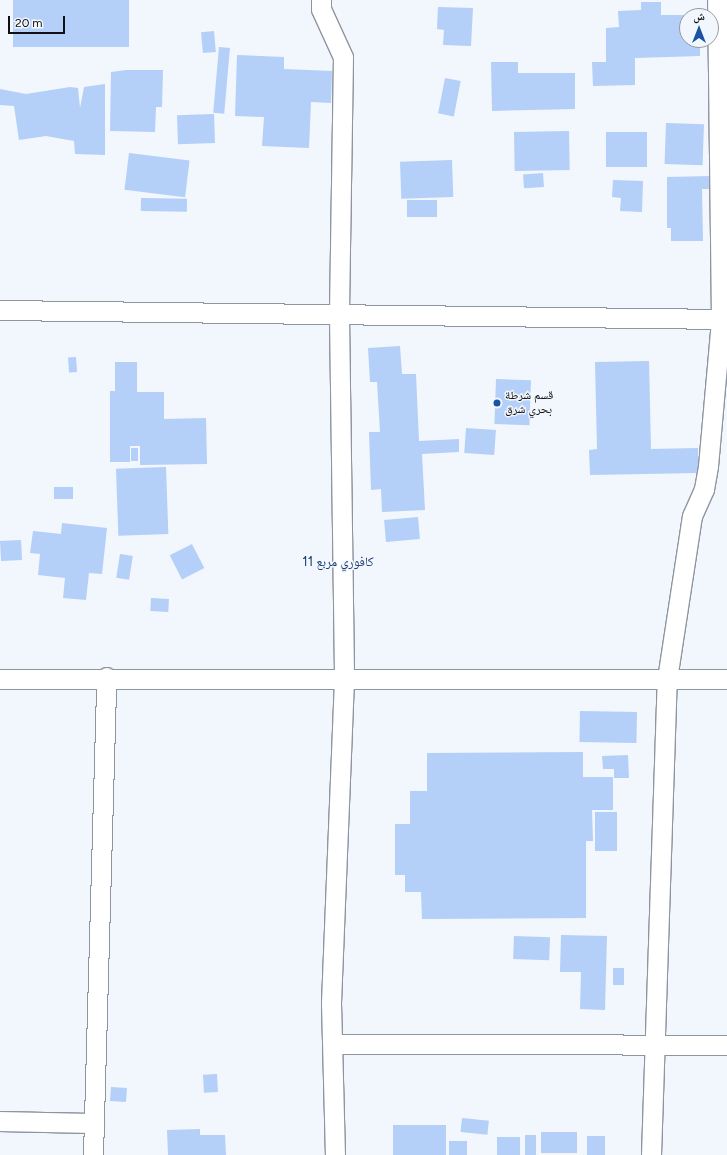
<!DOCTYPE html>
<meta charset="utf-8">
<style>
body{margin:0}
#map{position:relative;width:727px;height:1155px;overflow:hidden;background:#f2f6fd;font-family:Figtree,"Noto Naskh Arabic",sans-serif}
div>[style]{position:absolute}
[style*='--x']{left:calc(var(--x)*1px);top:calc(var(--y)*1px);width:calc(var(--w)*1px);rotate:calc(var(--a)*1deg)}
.building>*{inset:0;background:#b4cff8;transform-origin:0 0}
.roads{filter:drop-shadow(1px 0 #8f959f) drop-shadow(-1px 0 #8f959f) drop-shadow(0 1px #8f959f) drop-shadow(0 -1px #8f959f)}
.street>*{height:19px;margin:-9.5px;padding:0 9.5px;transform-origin:9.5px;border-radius:9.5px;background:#fff}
.dots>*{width:11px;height:11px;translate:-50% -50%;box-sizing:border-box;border:2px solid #f2f6fd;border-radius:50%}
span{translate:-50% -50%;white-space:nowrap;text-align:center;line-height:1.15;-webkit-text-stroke:3px #f2f6fd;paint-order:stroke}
.poi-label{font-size:12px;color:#0e1013}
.left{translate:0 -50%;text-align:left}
.neighbourhood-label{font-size:13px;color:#183a6f}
.north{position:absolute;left:679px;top:8px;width:40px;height:40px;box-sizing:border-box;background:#f2f6fd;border:1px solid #979a9f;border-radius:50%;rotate:0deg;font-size:11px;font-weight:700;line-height:16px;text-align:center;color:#0e1013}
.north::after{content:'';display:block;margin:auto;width:14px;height:18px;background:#1c52a4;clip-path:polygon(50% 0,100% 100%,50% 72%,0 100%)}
.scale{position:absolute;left:8px;top:16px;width:57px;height:18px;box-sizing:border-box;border:2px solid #0e1013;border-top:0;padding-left:5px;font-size:12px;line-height:14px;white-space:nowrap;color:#0e1013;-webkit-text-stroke:3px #f2f6fd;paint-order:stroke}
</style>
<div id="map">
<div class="building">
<i style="left:13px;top:0;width:116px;height:47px"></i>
<i style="clip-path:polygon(641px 2px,661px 2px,661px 15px,687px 15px,687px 40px,700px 40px,700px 56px,635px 58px,635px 85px,593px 86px,592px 62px,606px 62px,606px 28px,619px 27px,618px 11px,641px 10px)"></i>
<i style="clip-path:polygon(438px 7px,473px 8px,471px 46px,443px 45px,444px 30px,437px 29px)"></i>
<i style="left:214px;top:31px;width:21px;height:13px;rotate:85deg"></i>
<i style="left:219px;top:47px;width:11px;height:66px;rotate:5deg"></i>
<i style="clip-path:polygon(237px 55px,284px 57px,284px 69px,332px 71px,331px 103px,311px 102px,309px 148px,262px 146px,264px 117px,235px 116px)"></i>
<i style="clip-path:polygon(491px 62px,518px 62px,518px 73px,575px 73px,575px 109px,492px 111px)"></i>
<i style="clip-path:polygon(126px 70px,163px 70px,162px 107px,156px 107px,155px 132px,110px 131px,111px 72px)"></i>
<i style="left:445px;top:78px;width:16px;height:36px;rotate:11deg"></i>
<i style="clip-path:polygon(105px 84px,105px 155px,75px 154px,74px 141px,46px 136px,19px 140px,14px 106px,0 105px,0 89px,26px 94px,70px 87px,78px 88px,80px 108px,84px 87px)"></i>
<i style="left:214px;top:114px;width:29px;height:37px;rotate:88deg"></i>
<i style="left:666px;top:123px;width:38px;height:41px;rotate:2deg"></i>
<i style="left:569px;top:131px;width:39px;height:55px;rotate:89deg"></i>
<i style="left:647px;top:132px;width:35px;height:41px;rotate:90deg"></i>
<i style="left:129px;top:153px;width:61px;height:37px;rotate:7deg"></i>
<i style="left:452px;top:160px;width:37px;height:52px;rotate:88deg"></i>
<i style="left:543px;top:173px;width:14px;height:20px;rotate:86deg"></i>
<i style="clip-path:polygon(712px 176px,712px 189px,702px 189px,703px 241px,671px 241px,671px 228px,667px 228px,667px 177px)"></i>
<i style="clip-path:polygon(613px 180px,643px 181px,642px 212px,620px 211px,621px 198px,612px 197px)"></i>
<i style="left:141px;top:198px;width:46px;height:13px;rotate:1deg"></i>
<i style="left:407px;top:200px;width:30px;height:17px"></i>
<i style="clip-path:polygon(400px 346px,402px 374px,416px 374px,419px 441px,459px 439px,459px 452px,422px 454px,425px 510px,382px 512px,381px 489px,371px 490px,369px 432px,380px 432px,377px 382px,370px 382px,368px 348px)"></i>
<i style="left:76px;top:357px;width:15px;height:8px;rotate:86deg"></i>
<i style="clip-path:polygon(649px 361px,651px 449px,698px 448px,698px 473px,590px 475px,589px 450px,597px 449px,595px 362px)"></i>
<i style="clip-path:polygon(115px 362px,137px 362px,137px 392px,164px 392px,164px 419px,206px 418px,207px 464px,140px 465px,140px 446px,130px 446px,130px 462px,110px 462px,110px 391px,115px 391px)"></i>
<i style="left:496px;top:379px;width:35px;height:45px;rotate:2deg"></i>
<i style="left:466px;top:428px;width:30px;height:25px;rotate:4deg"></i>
<i style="left:131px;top:448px;width:7px;height:13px"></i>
<i style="left:166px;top:467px;width:67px;height:50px;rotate:88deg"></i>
<i style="left:73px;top:487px;width:12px;height:19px;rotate:90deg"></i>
<i style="left:418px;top:517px;width:22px;height:34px;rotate:85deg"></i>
<i style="clip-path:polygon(62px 523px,107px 528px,102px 574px,89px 573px,86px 600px,63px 598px,65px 578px,38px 575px,40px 554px,30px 553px,33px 531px,61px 534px)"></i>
<i style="left:21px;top:540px;width:20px;height:21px;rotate:87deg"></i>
<i style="left:192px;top:544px;width:27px;height:25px;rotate:63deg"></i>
<i style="left:120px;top:554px;width:13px;height:24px;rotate:9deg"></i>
<i style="left:151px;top:598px;width:18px;height:13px;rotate:3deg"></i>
<i style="left:580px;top:711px;width:57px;height:31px;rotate:1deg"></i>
<i style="clip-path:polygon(583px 752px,583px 777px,613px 777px,613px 810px,592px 810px,593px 841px,586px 841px,586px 918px,422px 919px,421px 892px,405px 892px,405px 875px,395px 875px,395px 824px,410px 824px,410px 791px,427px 791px,427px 753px)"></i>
<i style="clip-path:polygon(628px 755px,629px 778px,614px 778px,614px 769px,603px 769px,602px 756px)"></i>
<i style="left:595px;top:812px;width:22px;height:39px"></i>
<i style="clip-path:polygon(561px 935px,607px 936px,605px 1010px,580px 1009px,581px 972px,560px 972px)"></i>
<i style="left:514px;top:936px;width:36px;height:23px;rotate:2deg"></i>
<i style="left:613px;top:968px;width:11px;height:17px"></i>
<i style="left:217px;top:1074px;width:18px;height:14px;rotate:87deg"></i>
<i style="left:111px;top:1087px;width:16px;height:14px;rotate:4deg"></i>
<i style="left:462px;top:1118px;width:27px;height:14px;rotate:6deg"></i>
<i style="left:446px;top:1125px;width:30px;height:53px;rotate:90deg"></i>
<i style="clip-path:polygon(200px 1129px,200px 1135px,225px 1135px,226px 1155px,168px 1155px,167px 1130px)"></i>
<i style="left:541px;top:1132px;width:36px;height:21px"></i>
<i style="left:525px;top:1135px;width:11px;height:20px"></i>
<i style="left:587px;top:1136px;width:18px;height:19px"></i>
<i style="left:497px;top:1137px;width:23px;height:18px"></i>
<i style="left:449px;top:1141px;width:18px;height:14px"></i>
</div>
<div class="roads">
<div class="street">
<i style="--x:321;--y:0;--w:9;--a:90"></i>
<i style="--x:321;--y:9;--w:53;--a:65.4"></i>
<i style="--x:343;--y:57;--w:258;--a:90.9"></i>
<i style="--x:339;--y:315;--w:364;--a:89.2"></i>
<i style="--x:344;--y:679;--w:324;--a:92.3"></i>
<i style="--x:331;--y:1003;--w:152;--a:88.5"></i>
<i style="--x:0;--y:310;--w:727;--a:0.71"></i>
<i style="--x:0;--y:679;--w:727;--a:0"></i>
<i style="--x:333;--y:1044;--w:394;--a:0.1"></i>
<i style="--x:0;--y:1121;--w:94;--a:1.2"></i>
<i style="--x:93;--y:1155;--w:478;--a:-88.4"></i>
<i style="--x:651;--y:1155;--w:476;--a:-88.1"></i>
<i style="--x:667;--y:679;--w:165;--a:-81.3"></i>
<i style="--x:692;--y:516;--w:30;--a:-66"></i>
<i style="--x:704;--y:489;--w:23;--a:-80"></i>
<i style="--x:708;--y:466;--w:148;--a:-84.9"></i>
<i style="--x:721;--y:319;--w:319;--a:-90.7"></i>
</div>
</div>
<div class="dots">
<i style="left:497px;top:403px;background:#1c52a4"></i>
</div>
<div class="poi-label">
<span class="left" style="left:505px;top:403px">قسم شرطة<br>بحري شرق</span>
</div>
<div class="neighbourhood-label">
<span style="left:338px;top:562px">كافوري مربع 11</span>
</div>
<div class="north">ش</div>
<div class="scale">20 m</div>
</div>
